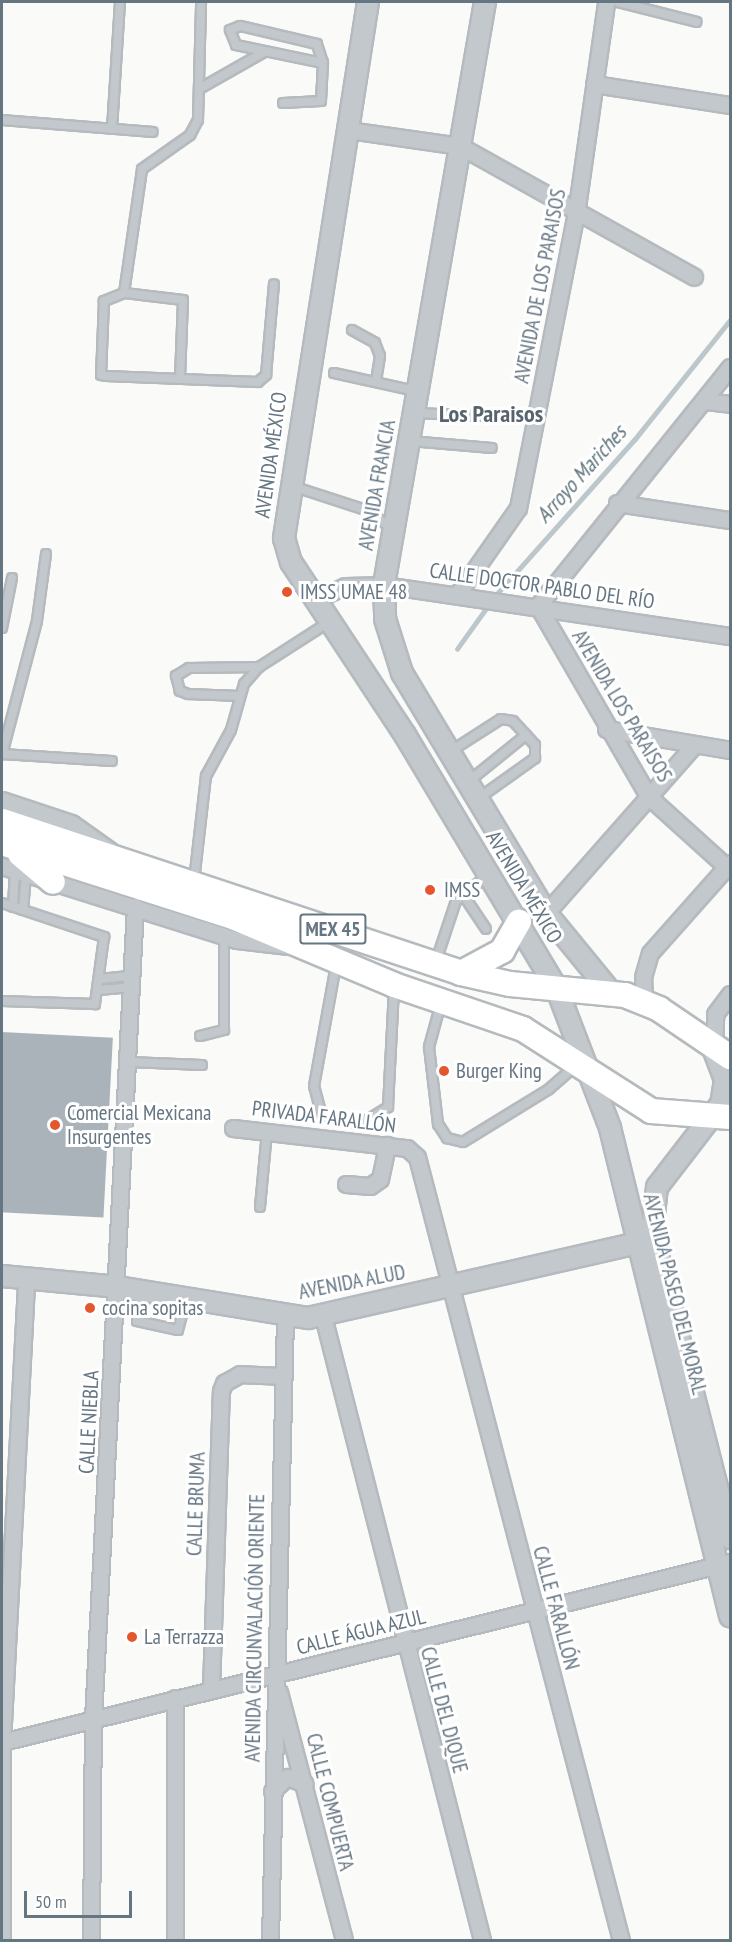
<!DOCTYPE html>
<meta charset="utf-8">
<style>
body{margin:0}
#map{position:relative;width:732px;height:1942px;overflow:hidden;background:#fafaf8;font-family:"PT Sans Narrow",sans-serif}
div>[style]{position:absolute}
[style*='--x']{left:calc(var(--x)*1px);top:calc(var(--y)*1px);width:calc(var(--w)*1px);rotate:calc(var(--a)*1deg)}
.stream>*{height:4.5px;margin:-2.25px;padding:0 2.25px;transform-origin:2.25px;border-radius:2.25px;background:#bbc7cb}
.building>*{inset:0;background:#aab3b9;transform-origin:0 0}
.roads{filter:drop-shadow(2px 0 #b5babe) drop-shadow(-2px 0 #b5babe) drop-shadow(0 2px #b5babe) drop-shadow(0 -2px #b5babe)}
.service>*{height:8px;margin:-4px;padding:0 4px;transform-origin:4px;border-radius:4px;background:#c3c8cc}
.minor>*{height:15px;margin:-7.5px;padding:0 7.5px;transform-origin:7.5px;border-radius:7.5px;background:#c3c8cc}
.tertiary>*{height:20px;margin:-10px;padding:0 10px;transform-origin:10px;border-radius:10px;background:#c3c8cc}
.primary>*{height:24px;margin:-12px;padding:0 12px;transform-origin:12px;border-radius:12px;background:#fff}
.dots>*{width:16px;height:16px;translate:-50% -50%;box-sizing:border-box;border:3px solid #fff;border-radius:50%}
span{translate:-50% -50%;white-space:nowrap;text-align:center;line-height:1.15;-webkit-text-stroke:6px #fff;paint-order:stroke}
.shield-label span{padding:2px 4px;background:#fff;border:2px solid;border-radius:4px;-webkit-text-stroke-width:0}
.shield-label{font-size:20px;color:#657683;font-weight:700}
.street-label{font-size:21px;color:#657683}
.poi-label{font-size:21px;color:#657683}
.left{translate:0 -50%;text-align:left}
.water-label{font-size:22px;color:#60757c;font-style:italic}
.quarter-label{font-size:24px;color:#57646e;font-weight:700}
.frame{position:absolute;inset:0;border:3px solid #657683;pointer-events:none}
.scale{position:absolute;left:24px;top:1891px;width:108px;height:27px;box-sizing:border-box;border:3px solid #657683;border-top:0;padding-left:8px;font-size:18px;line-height:21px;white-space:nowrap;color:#657683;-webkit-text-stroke:4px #fff;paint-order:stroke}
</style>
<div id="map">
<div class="stream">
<i style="--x:457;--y:649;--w:65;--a:-54.4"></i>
<i style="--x:495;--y:596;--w:210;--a:-48.3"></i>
<i style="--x:635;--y:439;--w:152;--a:-51.4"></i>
</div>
<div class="building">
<i style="left:2px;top:1032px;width:111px;height:180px;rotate:3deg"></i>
</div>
<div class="roads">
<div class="service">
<i style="--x:618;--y:2;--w:81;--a:14.2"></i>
<i style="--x:199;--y:89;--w:75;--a:-29.6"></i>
<i style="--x:283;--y:103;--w:38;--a:-3"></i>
<i style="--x:321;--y:101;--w:38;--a:-87"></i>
<i style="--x:323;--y:63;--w:20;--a:-108"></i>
<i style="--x:317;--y:44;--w:79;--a:-166.8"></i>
<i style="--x:240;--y:26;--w:11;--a:158"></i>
<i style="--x:230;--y:30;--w:16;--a:68"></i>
<i style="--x:236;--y:45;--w:89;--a:11.7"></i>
<i style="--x:2;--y:120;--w:151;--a:4.5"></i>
<i style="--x:112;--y:129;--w:127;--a:-86.4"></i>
<i style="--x:124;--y:293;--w:125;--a:-81.7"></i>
<i style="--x:142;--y:169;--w:59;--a:-35.3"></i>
<i style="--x:190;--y:135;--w:17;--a:-62"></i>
<i style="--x:198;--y:120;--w:118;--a:-88.5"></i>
<i style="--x:352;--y:330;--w:26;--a:29"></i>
<i style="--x:375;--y:343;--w:14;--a:69"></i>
<i style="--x:380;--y:356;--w:26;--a:99"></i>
<i style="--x:334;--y:373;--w:84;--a:12.4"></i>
<i style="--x:180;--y:378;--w:78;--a:-87.8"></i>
<i style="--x:183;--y:300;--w:59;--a:-173.2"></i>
<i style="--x:124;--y:293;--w:22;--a:158"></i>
<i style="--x:104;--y:301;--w:74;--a:92.3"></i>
<i style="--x:101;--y:375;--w:5;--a:11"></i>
<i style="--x:106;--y:376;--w:152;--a:2.3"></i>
<i style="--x:258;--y:382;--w:11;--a:-41"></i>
<i style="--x:266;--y:375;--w:91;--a:-85"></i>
<i style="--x:415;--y:413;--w:73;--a:2.4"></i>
<i style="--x:410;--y:441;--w:82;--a:4.9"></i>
<i style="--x:292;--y:486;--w:78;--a:18"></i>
<i style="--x:366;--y:510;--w:33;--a:35"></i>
<i style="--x:46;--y:554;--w:68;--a:97.7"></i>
<i style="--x:37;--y:621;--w:138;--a:104.7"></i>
<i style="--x:2;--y:754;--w:110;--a:3.6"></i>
<i style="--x:2;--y:628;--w:51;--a:-78.7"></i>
<i style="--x:240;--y:696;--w:52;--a:-177.8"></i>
<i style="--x:188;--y:694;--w:9;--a:-159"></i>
<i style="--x:180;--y:691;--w:16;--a:-105"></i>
<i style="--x:176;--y:676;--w:15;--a:-32"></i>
<i style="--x:189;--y:668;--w:70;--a:-0.8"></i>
<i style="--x:451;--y:751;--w:59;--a:-32.6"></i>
<i style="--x:501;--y:719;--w:12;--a:9"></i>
<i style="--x:513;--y:721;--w:19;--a:47"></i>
<i style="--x:526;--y:735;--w:73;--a:141.1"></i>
<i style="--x:479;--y:798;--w:69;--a:-35.5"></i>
<i style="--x:535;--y:758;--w:13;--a:-90"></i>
<i style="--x:535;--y:745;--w:13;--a:-132"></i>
<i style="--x:194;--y:881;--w:106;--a:-83.5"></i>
<i style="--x:206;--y:776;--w:52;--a:-61.5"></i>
<i style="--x:231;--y:730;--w:48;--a:-74.2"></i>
<i style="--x:244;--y:684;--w:23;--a:-49"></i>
<i style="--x:259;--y:667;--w:83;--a:-32.7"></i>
<i style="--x:462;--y:893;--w:43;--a:56.3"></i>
<i style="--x:2;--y:903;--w:108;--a:18.4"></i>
<i style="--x:104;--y:937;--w:68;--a:97.7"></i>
<i style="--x:95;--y:1004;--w:93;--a:-178.2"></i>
<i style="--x:13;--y:907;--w:36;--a:-87"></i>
<i style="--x:23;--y:910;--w:35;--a:-85"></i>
<i style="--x:436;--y:961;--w:63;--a:-71.6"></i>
<i style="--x:456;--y:901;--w:41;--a:-39.1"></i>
<i style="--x:336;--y:965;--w:123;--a:100.3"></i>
<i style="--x:314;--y:1086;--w:30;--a:75"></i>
<i style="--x:322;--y:1115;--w:40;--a:13"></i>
<i style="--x:361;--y:1124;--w:32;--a:-32"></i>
<i style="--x:388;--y:1107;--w:117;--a:-87.1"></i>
<i style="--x:100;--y:979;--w:31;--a:-6"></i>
<i style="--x:99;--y:990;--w:33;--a:-5"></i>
<i style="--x:441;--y:1003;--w:46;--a:105.3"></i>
<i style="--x:429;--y:1047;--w:78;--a:83.3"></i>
<i style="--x:438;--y:1124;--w:17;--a:57"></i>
<i style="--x:447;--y:1138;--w:16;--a:14"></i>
<i style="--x:463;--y:1142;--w:101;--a:-31.6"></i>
<i style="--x:549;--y:1089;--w:33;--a:-41"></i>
<i style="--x:200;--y:1036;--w:25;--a:-14"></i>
<i style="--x:224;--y:1030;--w:94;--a:-90"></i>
<i style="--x:129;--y:1062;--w:73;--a:2.4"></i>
<i style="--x:260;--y:1207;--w:75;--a:-84.7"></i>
<i style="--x:141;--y:1292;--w:29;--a:98"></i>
<i style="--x:137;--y:1321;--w:42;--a:12.4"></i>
<i style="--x:178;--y:1330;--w:31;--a:-75"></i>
</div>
<div class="minor">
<i style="--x:594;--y:84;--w:138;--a:8.8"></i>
<i style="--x:348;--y:130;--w:113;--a:8.1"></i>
<i style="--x:460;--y:146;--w:268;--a:29.2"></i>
<i style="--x:730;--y:367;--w:307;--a:128.8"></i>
<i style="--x:538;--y:606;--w:220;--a:59.9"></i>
<i style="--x:648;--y:796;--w:110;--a:42.1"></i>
<i style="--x:706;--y:401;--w:24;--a:7"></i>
<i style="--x:617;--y:503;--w:114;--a:8.6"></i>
<i style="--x:457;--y:595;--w:106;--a:-55"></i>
<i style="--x:518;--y:508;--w:307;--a:-78.9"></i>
<i style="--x:577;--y:207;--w:207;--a:-81.9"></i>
<i style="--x:314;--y:600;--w:34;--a:-24"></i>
<i style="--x:345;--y:586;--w:39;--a:-1"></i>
<i style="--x:384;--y:585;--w:350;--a:8.4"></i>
<i style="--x:606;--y:729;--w:126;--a:9.6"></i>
<i style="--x:2;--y:866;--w:246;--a:17.5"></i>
<i style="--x:237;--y:940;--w:52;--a:6.6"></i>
<i style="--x:546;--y:913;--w:225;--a:-48.6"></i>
<i style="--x:644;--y:1002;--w:25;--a:-92"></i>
<i style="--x:643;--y:977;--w:25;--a:-74"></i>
<i style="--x:650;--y:953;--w:120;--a:-48.4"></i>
<i style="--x:714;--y:1051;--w:37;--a:-88"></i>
<i style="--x:715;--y:1014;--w:25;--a:-53"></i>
<i style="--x:233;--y:1128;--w:175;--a:6.6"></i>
<i style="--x:407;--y:1148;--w:13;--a:42"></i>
<i style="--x:417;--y:1157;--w:809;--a:75.4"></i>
<i style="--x:346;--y:1184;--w:24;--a:5"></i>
<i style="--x:370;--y:1186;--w:12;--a:-35"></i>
<i style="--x:380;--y:1179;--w:35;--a:-78"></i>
<i style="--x:323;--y:1316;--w:644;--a:75.7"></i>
<i style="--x:211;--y:1689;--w:298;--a:-88.1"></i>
<i style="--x:221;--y:1391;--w:9;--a:-69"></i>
<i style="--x:224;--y:1383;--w:18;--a:-29"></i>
<i style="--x:240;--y:1374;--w:43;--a:2.7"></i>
<i style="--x:279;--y:1692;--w:256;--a:75.3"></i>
<i style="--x:175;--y:1698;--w:242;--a:90"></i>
<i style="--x:2;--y:1742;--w:750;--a:-13.89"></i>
<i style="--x:272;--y:1791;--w:21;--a:-43"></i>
<i style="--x:287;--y:1777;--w:19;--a:21"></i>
<i style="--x:2;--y:1940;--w:198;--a:-90"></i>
<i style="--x:2;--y:1742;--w:464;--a:-87"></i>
<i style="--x:91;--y:1940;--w:221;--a:-89.5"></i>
<i style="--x:93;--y:1719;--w:814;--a:-87.04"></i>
<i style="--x:270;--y:1940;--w:623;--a:-88.62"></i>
</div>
<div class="tertiary">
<i style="--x:368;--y:2;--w:543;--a:98.91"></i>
<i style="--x:284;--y:538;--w:25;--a:74"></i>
<i style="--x:291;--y:562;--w:207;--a:56.6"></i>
<i style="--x:405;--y:735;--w:294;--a:59.1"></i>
<i style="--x:556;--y:987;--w:151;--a:69"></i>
<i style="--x:610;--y:1128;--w:503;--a:76.18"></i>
<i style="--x:485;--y:2;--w:592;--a:99.83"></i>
<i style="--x:384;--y:585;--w:34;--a:88"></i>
<i style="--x:385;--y:619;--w:57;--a:72.5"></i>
<i style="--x:402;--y:673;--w:280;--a:59"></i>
<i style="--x:546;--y:913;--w:99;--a:50.7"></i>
<i style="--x:2;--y:803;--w:73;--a:18.4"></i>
<i style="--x:71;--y:826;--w:47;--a:35.4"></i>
<i style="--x:714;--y:1051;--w:31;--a:69"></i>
<i style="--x:725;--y:1080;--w:24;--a:99"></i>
<i style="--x:721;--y:1104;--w:105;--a:127.6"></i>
<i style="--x:657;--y:1187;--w:45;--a:96.3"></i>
<i style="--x:652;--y:1232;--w:316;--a:75.7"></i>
<i style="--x:2;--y:1276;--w:117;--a:5.4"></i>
<i style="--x:118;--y:1287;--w:193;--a:9.3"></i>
<i style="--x:308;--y:1318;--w:337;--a:-12.8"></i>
</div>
<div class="primary">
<i style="--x:2;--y:821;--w:484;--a:18.3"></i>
<i style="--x:461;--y:973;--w:50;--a:12.7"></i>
<i style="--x:510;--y:984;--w:116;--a:5.5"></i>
<i style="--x:625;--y:995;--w:37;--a:22"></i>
<i style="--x:659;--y:1009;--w:86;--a:34.1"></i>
<i style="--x:2;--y:843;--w:245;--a:17.8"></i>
<i style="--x:235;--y:918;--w:173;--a:22.8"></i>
<i style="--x:394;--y:985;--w:136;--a:18.8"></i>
<i style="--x:523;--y:1029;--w:152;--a:32.6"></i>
<i style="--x:651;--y:1111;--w:79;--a:4.3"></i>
<i style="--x:20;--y:854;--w:43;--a:40.3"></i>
<i style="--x:461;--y:973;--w:47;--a:-28.2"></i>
<i style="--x:502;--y:951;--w:34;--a:-60"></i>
</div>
</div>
<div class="dots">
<i style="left:287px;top:592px;background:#e4572e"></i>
<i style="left:430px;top:890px;background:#e4572e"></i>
<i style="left:444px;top:1071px;background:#e4572e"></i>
<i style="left:55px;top:1125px;background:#e4572e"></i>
<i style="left:90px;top:1308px;background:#e4572e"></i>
<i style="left:132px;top:1637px;background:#e4572e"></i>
</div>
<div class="shield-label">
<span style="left:333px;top:929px">MEX 45</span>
</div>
<div class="street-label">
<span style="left:540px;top:286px;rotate:-79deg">AVENIDA DE LOS PARAISOS</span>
<span style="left:271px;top:455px;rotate:-82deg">AVENIDA MÉXICO</span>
<span style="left:377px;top:485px;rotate:-80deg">AVENIDA FRANCIA</span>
<span style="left:542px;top:586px;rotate:8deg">CALLE DOCTOR PABLO DEL RÍO</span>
<span style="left:622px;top:706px;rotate:59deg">AVENIDA LOS PARAISOS</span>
<span style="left:524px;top:887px;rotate:59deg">AVENIDA MÉXICO</span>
<span style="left:324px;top:1117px;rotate:7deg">PRIVADA FARALLÓN</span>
<span style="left:352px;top:1282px;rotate:-11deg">AVENIDA ALUD</span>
<span style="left:675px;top:1294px;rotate:76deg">AVENIDA PASEO DEL MORAL</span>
<span style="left:89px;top:1422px;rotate:-87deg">CALLE NIEBLA</span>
<span style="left:196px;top:1504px;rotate:-88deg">CALLE BRUMA</span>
<span style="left:556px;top:1608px;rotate:75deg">CALLE FARALLÓN</span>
<span style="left:255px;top:1628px;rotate:-89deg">AVENIDA CIRCUNVALACIÓN ORIENTE</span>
<span style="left:361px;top:1632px;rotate:-14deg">CALLE ÁGUA AZUL</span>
<span style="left:444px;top:1710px;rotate:75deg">CALLE DEL DIQUE</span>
<span style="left:330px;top:1802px;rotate:76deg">CALLE COMPUERTA</span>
</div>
<div class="poi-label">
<span class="left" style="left:300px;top:592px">IMSS UMAE 48</span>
<span class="left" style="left:444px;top:890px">IMSS</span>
<span class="left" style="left:456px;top:1071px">Burger King</span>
<span class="left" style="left:67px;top:1125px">Comercial Mexicana<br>Insurgentes</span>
<span class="left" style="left:102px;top:1308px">cocina sopitas</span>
<span class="left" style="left:144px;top:1637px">La Terrazza</span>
</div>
<div class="water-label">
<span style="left:581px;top:474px;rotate:-48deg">Arroyo Mariches</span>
</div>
<div class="quarter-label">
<span style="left:491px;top:414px">Los Paraisos</span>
</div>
<div class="frame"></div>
<div class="scale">50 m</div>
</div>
